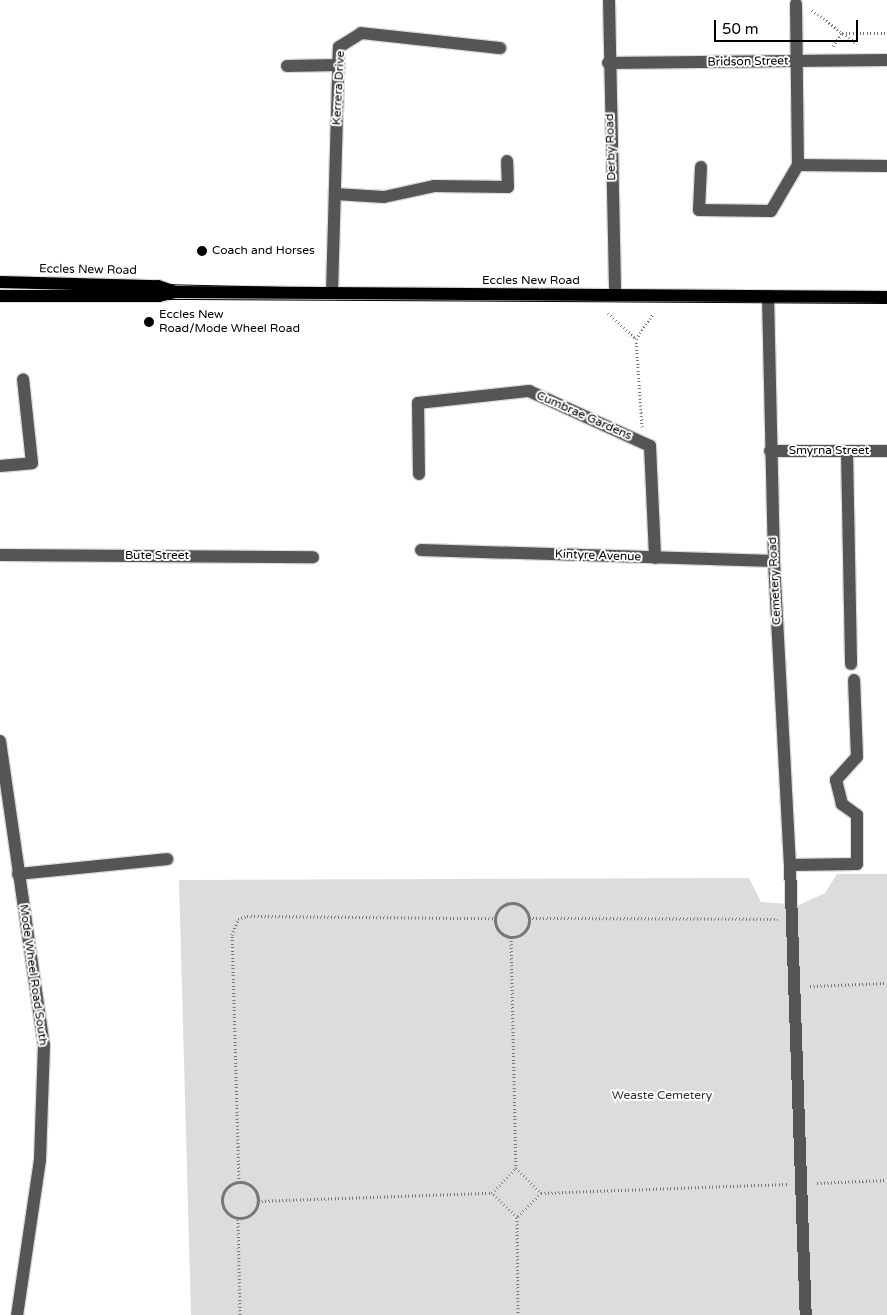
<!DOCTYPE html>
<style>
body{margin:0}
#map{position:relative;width:887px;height:1315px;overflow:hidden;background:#fff;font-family:"Varela Round",sans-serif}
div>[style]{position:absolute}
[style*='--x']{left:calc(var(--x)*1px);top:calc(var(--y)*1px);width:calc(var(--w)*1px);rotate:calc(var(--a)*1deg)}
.green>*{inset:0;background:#dcdcdc}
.path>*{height:3px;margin-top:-1.5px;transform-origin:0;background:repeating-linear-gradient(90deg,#777 0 1px,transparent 0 3.5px)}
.path>.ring{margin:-1.5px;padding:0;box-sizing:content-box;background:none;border:3px solid #777;border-radius:50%}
.roads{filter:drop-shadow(1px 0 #dbdbdb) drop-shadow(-1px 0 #dbdbdb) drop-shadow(0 1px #dbdbdb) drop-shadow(0 -1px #dbdbdb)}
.minor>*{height:12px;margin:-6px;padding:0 6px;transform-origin:6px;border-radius:6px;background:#555}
.major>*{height:12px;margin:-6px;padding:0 6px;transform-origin:6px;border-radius:6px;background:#000}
.tram>*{height:1px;margin:-0.5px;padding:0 0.5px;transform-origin:0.5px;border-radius:0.5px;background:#000}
.dots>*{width:14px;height:14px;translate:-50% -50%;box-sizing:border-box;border:2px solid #fff;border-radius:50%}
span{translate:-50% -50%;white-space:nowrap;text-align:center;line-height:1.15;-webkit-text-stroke:4px #fff;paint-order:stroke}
.street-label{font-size:12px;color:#000}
.poi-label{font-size:12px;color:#000}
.left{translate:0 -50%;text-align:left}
.park-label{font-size:12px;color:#333}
.scale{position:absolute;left:714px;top:20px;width:144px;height:22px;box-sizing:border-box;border:2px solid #000;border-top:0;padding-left:6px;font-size:15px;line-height:18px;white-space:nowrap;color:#000;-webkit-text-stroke:4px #fff;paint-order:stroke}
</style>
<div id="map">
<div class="green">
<i style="clip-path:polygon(837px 874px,887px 874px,887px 1315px,191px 1315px,179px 880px,749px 878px,761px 902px,799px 905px,825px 893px)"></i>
</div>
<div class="path">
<i style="--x:812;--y:10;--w:56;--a:37.1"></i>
<i style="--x:833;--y:46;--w:16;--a:-55"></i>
<i style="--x:842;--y:33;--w:45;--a:0"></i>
<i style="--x:608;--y:313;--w:38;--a:43"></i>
<i style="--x:642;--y:427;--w:88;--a:-93.9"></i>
<i style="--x:636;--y:339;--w:30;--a:-56"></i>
<i class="ring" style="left:495px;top:903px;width:31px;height:31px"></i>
<i style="--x:529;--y:918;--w:249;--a:0.2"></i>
<i style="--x:511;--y:937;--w:231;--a:88.8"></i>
<i style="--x:810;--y:986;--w:77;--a:-2.2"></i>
<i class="ring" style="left:222px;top:1182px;width:33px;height:33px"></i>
<i style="--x:239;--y:1182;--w:247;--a:-91.6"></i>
<i style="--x:232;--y:935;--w:17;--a:-69"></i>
<i style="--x:238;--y:919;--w:9;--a:-18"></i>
<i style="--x:247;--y:916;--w:247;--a:0.5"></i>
<i style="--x:817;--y:1183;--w:70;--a:-2.5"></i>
<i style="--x:541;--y:1193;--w:247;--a:-2.1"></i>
<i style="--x:258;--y:1201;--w:234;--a:-2"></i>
<i style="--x:492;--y:1193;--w:35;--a:-46"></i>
<i style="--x:516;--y:1168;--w:35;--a:45"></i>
<i style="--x:541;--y:1193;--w:34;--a:135"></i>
<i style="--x:517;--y:1217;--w:35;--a:-136"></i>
<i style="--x:517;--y:1217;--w:98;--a:89.4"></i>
<i style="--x:238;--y:1219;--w:96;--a:88.8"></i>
</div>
<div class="roads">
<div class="minor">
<i style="--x:609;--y:0;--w:295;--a:88.8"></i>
<i style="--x:796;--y:4;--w:161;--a:89.3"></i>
<i style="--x:608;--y:63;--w:279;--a:-0.6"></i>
<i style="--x:287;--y:66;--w:52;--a:-1.1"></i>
<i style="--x:701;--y:167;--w:43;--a:92.7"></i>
<i style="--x:699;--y:210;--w:72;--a:0.8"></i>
<i style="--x:771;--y:211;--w:53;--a:-59.6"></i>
<i style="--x:798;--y:165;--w:89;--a:0.6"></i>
<i style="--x:335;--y:194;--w:49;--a:3.5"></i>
<i style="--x:384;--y:197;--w:51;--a:-12.4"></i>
<i style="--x:434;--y:186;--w:74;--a:0.8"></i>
<i style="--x:508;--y:187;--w:26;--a:-92"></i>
<i style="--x:332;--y:293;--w:246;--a:-88.4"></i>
<i style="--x:339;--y:47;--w:26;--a:-32"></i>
<i style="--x:361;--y:33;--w:140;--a:6.2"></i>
<i style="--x:768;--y:296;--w:265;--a:88.7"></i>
<i style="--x:774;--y:561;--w:304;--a:87"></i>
<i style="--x:790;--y:865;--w:450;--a:88"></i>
<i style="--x:770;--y:451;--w:117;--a:0"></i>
<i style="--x:847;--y:452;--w:212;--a:88.9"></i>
<i style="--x:0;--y:466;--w:32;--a:-5"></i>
<i style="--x:32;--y:463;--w:84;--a:-96.1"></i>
<i style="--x:419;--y:474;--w:71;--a:-90.8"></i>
<i style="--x:418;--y:403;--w:112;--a:-6.2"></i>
<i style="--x:529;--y:391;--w:133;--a:24.4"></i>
<i style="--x:650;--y:446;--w:112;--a:87.4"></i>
<i style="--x:421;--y:550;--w:353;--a:1.8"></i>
<i style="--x:0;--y:555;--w:313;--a:0.4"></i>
<i style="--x:0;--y:741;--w:307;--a:81.8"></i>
<i style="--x:44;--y:1045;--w:115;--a:92"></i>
<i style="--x:40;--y:1160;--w:157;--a:98.4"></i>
<i style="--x:790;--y:865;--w:67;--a:-0.9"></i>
<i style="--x:857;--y:864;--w:49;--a:-90"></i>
<i style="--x:857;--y:815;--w:19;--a:-144"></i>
<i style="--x:842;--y:804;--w:25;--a:-104"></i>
<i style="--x:836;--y:780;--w:31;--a:-48"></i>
<i style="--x:857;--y:757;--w:77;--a:-92.2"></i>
<i style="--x:18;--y:874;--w:150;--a:-5.7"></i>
</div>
<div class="major">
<i style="--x:0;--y:282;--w:158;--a:1.5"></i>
<i style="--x:158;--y:286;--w:18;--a:19"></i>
<i style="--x:0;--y:296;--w:159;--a:0"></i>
<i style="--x:159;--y:296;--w:16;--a:-14"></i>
<i style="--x:175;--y:292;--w:712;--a:0.4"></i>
</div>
</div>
<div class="tram">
<i style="--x:0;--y:280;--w:365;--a:1.4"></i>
<i style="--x:365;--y:289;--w:522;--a:0.33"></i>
<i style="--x:0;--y:298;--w:887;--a:0.32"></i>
</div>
<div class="dots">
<i style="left:202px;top:251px;background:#000"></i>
<i style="left:149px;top:322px;background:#000"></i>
</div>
<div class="street-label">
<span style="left:748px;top:62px;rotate:-1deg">Bridson Street</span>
<span style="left:339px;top:88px;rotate:-87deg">Kerrera Drive</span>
<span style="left:611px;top:147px;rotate:-92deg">Derby Road</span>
<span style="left:88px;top:270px;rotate:1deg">Eccles New Road</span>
<span style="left:531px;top:281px">Eccles New Road</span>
<span style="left:584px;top:416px;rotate:24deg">Cumbrae Gardens</span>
<span style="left:829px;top:451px">Smyrna Street</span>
<span style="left:157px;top:556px">Bute Street</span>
<span style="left:598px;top:556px;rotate:2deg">Kintyre Avenue</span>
<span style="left:775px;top:581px;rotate:-93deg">Cemetery Road</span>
<span style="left:33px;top:975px;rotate:82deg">Mode Wheel Road South</span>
</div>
<div class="poi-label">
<span class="left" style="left:212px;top:251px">Coach and Horses</span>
<span class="left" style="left:159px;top:322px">Eccles New<br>Road/Mode Wheel Road</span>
</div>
<div class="park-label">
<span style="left:662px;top:1096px">Weaste Cemetery</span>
</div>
<div class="scale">50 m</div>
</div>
